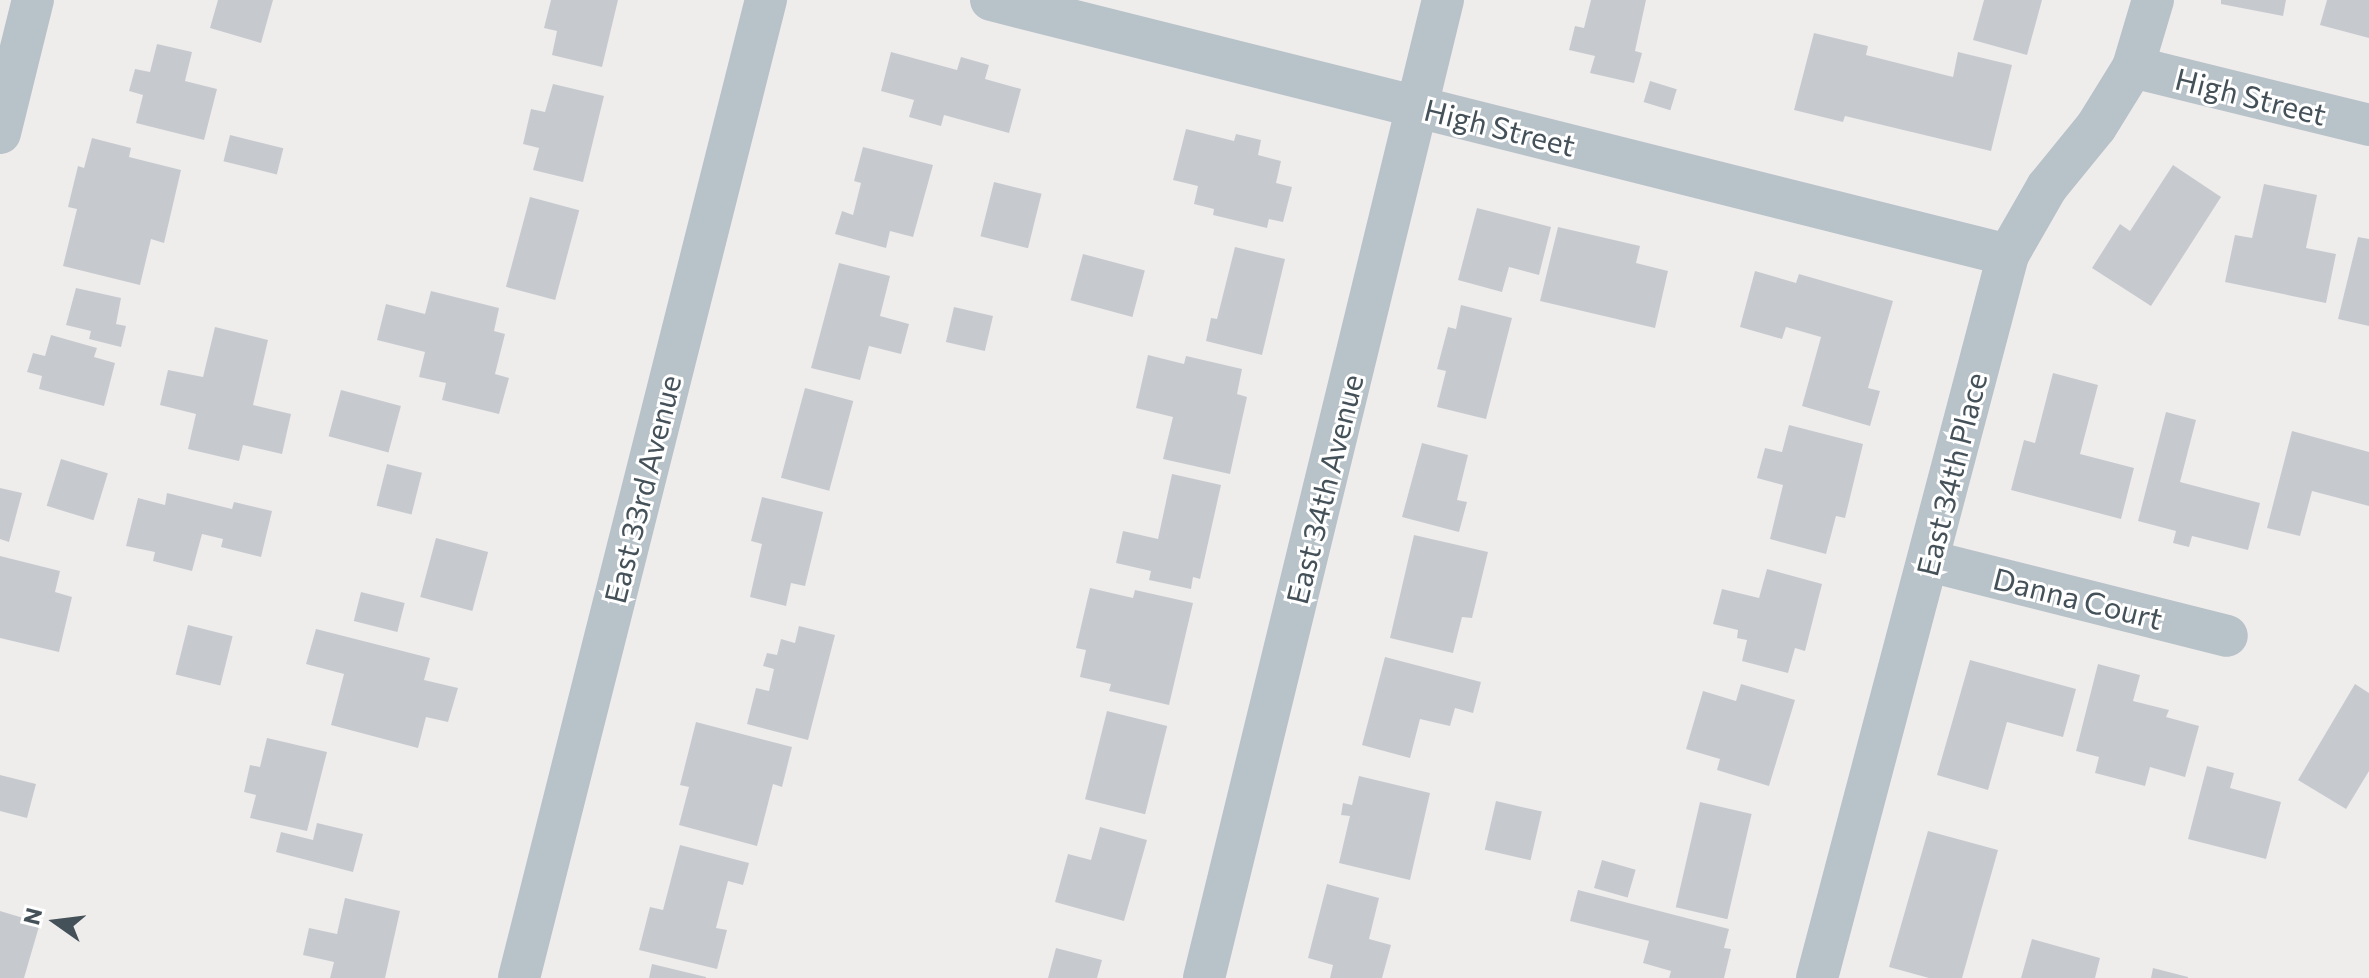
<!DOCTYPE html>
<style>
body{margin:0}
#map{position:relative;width:2369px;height:978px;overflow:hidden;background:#efecec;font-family:Commissioner,sans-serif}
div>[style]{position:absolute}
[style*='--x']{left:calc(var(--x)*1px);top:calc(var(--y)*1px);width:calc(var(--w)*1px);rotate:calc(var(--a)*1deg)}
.building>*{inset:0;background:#c6cacf;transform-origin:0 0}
.minor>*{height:42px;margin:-21px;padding:0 21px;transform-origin:21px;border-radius:21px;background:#b8c2c9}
span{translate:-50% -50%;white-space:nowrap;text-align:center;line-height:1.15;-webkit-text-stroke:6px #fff;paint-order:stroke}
.street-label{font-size:30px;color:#455159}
.north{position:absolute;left:16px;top:882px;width:80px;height:80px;-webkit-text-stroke:6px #fff;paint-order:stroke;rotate:284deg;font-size:22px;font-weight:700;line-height:32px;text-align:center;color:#455159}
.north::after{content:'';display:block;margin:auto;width:28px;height:36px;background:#455159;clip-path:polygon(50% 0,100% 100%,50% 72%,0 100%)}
</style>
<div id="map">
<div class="building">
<i style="clip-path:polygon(218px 0,273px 0,261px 43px,210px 28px)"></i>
<i style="clip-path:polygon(551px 0,618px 0,602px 67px,552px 55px,557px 31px,544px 28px)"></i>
<i style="clip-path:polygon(1591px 0,1646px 0,1635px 51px,1642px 53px,1634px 83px,1590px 73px,1595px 56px,1569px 50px,1575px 26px,1584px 28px)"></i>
<i style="clip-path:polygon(1984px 0,2042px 0,2027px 55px,1973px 40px)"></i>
<i style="clip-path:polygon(2221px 0,2286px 0,2283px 16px,2221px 4px)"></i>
<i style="clip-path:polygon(2327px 0,2369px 0,2369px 38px,2320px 25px)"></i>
<i style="clip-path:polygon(1814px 33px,1868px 46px,1866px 55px,1953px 77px,1958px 52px,2012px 65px,1991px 151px,1845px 116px,1843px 122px,1794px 110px)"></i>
<i style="clip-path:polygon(157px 44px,192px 52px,185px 81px,217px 89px,204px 140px,136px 123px,143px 95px,129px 91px,135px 69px,150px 72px)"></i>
<i style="clip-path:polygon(891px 52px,957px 70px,961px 57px,989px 65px,985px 79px,1021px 89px,1009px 133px,944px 115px,941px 126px,909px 117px,914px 100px,881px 91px)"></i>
<i style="left:1650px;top:81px;width:28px;height:22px;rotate:17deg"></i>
<i style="clip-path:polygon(553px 84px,604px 96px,583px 182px,533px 170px,539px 148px,523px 144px,531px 109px,545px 112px)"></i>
<i style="clip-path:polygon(1186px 129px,1234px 141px,1236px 134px,1261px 140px,1258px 155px,1281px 161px,1276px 183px,1292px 187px,1283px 222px,1269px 219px,1267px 228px,1213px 215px,1214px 209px,1194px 204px,1198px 186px,1173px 180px)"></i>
<i style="left:230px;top:135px;width:55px;height:27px;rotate:14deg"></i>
<i style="clip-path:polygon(92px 138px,131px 148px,129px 157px,181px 170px,164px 243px,151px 239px,140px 285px,63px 266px,77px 209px,68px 207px,78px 166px,84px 168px)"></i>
<i style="clip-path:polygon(863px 147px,933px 165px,913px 237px,890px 231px,886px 248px,835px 234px,842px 211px,853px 215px,861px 183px,854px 181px)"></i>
<i style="clip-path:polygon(2173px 165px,2221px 197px,2151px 306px,2092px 268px,2120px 224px,2130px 231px)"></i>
<i style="left:994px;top:182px;width:49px;height:56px;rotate:14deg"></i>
<i style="clip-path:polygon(2264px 184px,2317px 195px,2306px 248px,2336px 254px,2326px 303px,2225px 282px,2235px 235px,2252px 238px)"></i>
<i style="left:530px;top:197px;width:51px;height:93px;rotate:15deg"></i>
<i style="clip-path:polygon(1477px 208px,1551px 227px,1539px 275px,1509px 267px,1502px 292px,1458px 280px)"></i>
<i style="clip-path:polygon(1558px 227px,1640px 246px,1636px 263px,1668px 271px,1655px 328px,1540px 301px)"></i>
<i style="clip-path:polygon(2358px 237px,2369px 239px,2369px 326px,2338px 319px)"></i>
<i style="clip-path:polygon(1235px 247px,1285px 259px,1262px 355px,1206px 341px,1211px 318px,1217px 319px)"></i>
<i style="left:1083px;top:254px;width:64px;height:48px;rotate:15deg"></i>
<i style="clip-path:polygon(839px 263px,890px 276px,880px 316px,909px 324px,901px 354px,869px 346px,860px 380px,811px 368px)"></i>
<i style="clip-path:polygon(1755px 271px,1796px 283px,1799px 274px,1893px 301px,1868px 388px,1880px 391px,1870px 426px,1802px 406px,1821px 337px,1786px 327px,1782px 339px,1740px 327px)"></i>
<i style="clip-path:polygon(76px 288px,121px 298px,116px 324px,126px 326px,121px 347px,89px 339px,91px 331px,66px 325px)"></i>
<i style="clip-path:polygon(431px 291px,499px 308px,494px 331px,505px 334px,495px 374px,509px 378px,499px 414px,442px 400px,446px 383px,419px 377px,425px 352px,377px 340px,386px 304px,425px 314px)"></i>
<i style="clip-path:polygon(1461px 305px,1512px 318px,1486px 419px,1437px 407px,1446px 371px,1437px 369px,1448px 327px,1456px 329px)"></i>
<i style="left:954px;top:307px;width:40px;height:36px;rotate:13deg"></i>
<i style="clip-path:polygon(215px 327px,268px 340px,253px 405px,291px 414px,282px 454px,243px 445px,239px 461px,188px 449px,196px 414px,160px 405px,168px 370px,203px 377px)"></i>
<i style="clip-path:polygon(51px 335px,97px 348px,94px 357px,115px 363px,104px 406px,39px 389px,42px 376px,27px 372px,33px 353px,45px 356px)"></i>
<i style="clip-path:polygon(1148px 355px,1184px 364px,1186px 356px,1242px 369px,1237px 394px,1247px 397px,1230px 474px,1163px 459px,1173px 417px,1136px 408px)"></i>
<i style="clip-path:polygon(2053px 373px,2098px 385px,2080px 454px,2134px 468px,2121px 519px,2011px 490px,2024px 440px,2035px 443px)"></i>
<i style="left:805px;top:388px;width:50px;height:93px;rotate:15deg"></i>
<i style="left:341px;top:390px;width:62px;height:48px;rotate:15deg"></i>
<i style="clip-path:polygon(2166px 412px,2196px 420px,2180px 482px,2260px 503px,2248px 550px,2192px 536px,2189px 547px,2173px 543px,2176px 531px,2138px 521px)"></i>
<i style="clip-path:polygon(1789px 425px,1863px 444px,1845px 518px,1836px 516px,1826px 554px,1770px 539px,1783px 485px,1757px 478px,1765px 448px,1782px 452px)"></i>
<i style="clip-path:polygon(2292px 431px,2369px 452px,2369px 506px,2312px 491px,2300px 536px,2267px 528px)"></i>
<i style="clip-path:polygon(1422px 443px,1468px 455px,1457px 500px,1467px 502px,1459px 532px,1402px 517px)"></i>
<i style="left:61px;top:459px;width:49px;height:49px;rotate:17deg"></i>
<i style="left:387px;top:464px;width:36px;height:43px;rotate:14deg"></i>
<i style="clip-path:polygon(1172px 474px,1221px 485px,1200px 579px,1193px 577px,1191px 589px,1149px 580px,1151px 571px,1116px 563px,1123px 531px,1158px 539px)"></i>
<i style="clip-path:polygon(0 488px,22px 493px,9px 542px,0 539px)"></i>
<i style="clip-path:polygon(167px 493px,232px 509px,234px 502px,272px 511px,261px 557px,221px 547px,223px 539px,202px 534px,192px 571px,153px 561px,155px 552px,126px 546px,138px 498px,165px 505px)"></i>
<i style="clip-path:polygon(762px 497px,823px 512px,805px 586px,791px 583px,786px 606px,750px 597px,762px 544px,751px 541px)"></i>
<i style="clip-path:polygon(1414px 535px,1488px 552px,1472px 618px,1462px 617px,1453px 653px,1390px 638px)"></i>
<i style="left:436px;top:538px;width:54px;height:61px;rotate:15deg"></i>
<i style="clip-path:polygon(0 556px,60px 571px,55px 592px,72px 597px,59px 652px,0 638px)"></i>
<i style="clip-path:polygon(1767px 569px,1822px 584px,1805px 651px,1795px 648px,1788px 673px,1742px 661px,1747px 640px,1737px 638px,1738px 630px,1713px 624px,1722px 589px,1759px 598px)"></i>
<i style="clip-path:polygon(1090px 588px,1133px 598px,1135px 590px,1193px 603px,1169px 705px,1109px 691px,1111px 684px,1080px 677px,1086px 650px,1076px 648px)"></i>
<i style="left:361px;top:592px;width:45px;height:30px;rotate:14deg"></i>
<i style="left:188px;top:625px;width:46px;height:51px;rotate:14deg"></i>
<i style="clip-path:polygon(799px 626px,835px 635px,808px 740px,747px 724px,756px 688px,769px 691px,774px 669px,763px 666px,767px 653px,777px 655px,781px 639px,795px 643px)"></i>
<i style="clip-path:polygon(316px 629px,430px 658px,424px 680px,458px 688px,448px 722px,426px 717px,418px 748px,331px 725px,344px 674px,306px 664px)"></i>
<i style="clip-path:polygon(1385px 657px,1481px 682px,1473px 713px,1455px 708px,1450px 726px,1420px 719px,1410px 758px,1362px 745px)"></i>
<i style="clip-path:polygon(1970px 660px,2076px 689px,2063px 737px,2007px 722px,1988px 790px,1937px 775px)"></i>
<i style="clip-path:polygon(2098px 664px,2140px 675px,2133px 701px,2169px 710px,2166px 717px,2199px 726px,2185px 777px,2150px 767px,2145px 786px,2095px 773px,2099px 757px,2076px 751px)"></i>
<i style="clip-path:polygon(1741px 684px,1795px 700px,1769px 786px,1717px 770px,1720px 759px,1686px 749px,1703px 691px,1736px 701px)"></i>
<i style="clip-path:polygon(2355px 684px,2369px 693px,2369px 771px,2346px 809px,2298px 780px)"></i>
<i style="left:1107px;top:711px;width:62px;height:91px;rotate:14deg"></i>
<i style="clip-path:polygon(696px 722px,792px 747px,782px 787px,773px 784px,757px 846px,679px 825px,689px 787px,680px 785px)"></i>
<i style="clip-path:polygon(267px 738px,327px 752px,307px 831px,250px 818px,256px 795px,244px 792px,250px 765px,260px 767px)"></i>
<i style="clip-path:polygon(2207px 766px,2234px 773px,2230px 788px,2281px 802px,2266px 859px,2188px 839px)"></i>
<i style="clip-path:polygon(0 775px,36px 784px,27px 818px,0 811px)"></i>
<i style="clip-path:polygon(1359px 776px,1430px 793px,1410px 880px,1339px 863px,1350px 816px,1341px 815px,1343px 803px,1352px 805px)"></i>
<i style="left:1496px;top:801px;width:47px;height:50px;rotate:13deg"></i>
<i style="left:1700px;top:802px;width:53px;height:108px;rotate:13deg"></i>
<i style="clip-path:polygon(317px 823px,363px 834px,353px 872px,276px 852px,281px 832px,313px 840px)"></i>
<i style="clip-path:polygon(1100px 827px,1147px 840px,1124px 921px,1055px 902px,1068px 854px,1091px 860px)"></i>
<i style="clip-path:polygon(1928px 831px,1998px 850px,1962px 978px,1929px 978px,1889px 967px)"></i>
<i style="clip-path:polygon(680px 845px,749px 863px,743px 885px,728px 881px,716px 928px,727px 930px,717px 969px,639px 950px,650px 907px,663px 910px)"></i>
<i style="left:1602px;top:860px;width:35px;height:29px;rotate:16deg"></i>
<i style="clip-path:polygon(1327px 884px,1379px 898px,1369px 939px,1391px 945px,1382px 978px,1330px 978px,1333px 965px,1308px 958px)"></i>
<i style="clip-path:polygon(1578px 890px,1729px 929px,1724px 948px,1731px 949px,1724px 978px,1669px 978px,1671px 971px,1643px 963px,1649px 941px,1570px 921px)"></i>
<i style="clip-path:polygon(345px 898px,400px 911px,385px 978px,330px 978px,334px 962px,303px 955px,309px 928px,337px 934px)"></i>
<i style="clip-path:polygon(0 911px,40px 923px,24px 978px,0 978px)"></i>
<i style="clip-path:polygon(2032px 939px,2100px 958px,2095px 978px,2021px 978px)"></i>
<i style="clip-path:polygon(1056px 948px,1102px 960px,1097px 978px,1048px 978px)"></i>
<i style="clip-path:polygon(652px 964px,706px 977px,706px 978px,649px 978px)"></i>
<i style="clip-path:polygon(2153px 968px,2188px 977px,2188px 978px,2151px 978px)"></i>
</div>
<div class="minor">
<i style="--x:991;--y:0;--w:1048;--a:14.08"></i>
<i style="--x:2133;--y:67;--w:243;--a:13.8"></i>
<i style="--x:0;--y:133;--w:137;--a:-76.1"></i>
<i style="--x:1929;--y:561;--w:307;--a:14.1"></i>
<i style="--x:519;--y:978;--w:1009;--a:-75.83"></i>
<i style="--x:1204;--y:978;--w:1007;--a:-76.27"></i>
<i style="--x:1817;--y:978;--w:748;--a:-75.2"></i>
<i style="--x:2008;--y:255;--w:78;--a:-60.2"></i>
<i style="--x:2047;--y:187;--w:77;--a:-50.8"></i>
<i style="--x:2096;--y:127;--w:70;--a:-58.3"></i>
<i style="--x:2133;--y:67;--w:70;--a:-73.4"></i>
</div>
<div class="street-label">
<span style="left:2251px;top:96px;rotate:14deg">High Street</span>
<span style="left:1500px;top:127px;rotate:14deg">High Street</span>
<span style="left:1951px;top:474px;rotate:-76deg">East 34th Place</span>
<span style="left:642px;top:489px;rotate:-76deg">East 33rd Avenue</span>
<span style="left:1324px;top:489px;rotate:-76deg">East 34th Avenue</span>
<span style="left:2078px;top:598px;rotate:14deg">Danna Court</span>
</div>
<div class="north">N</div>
</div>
